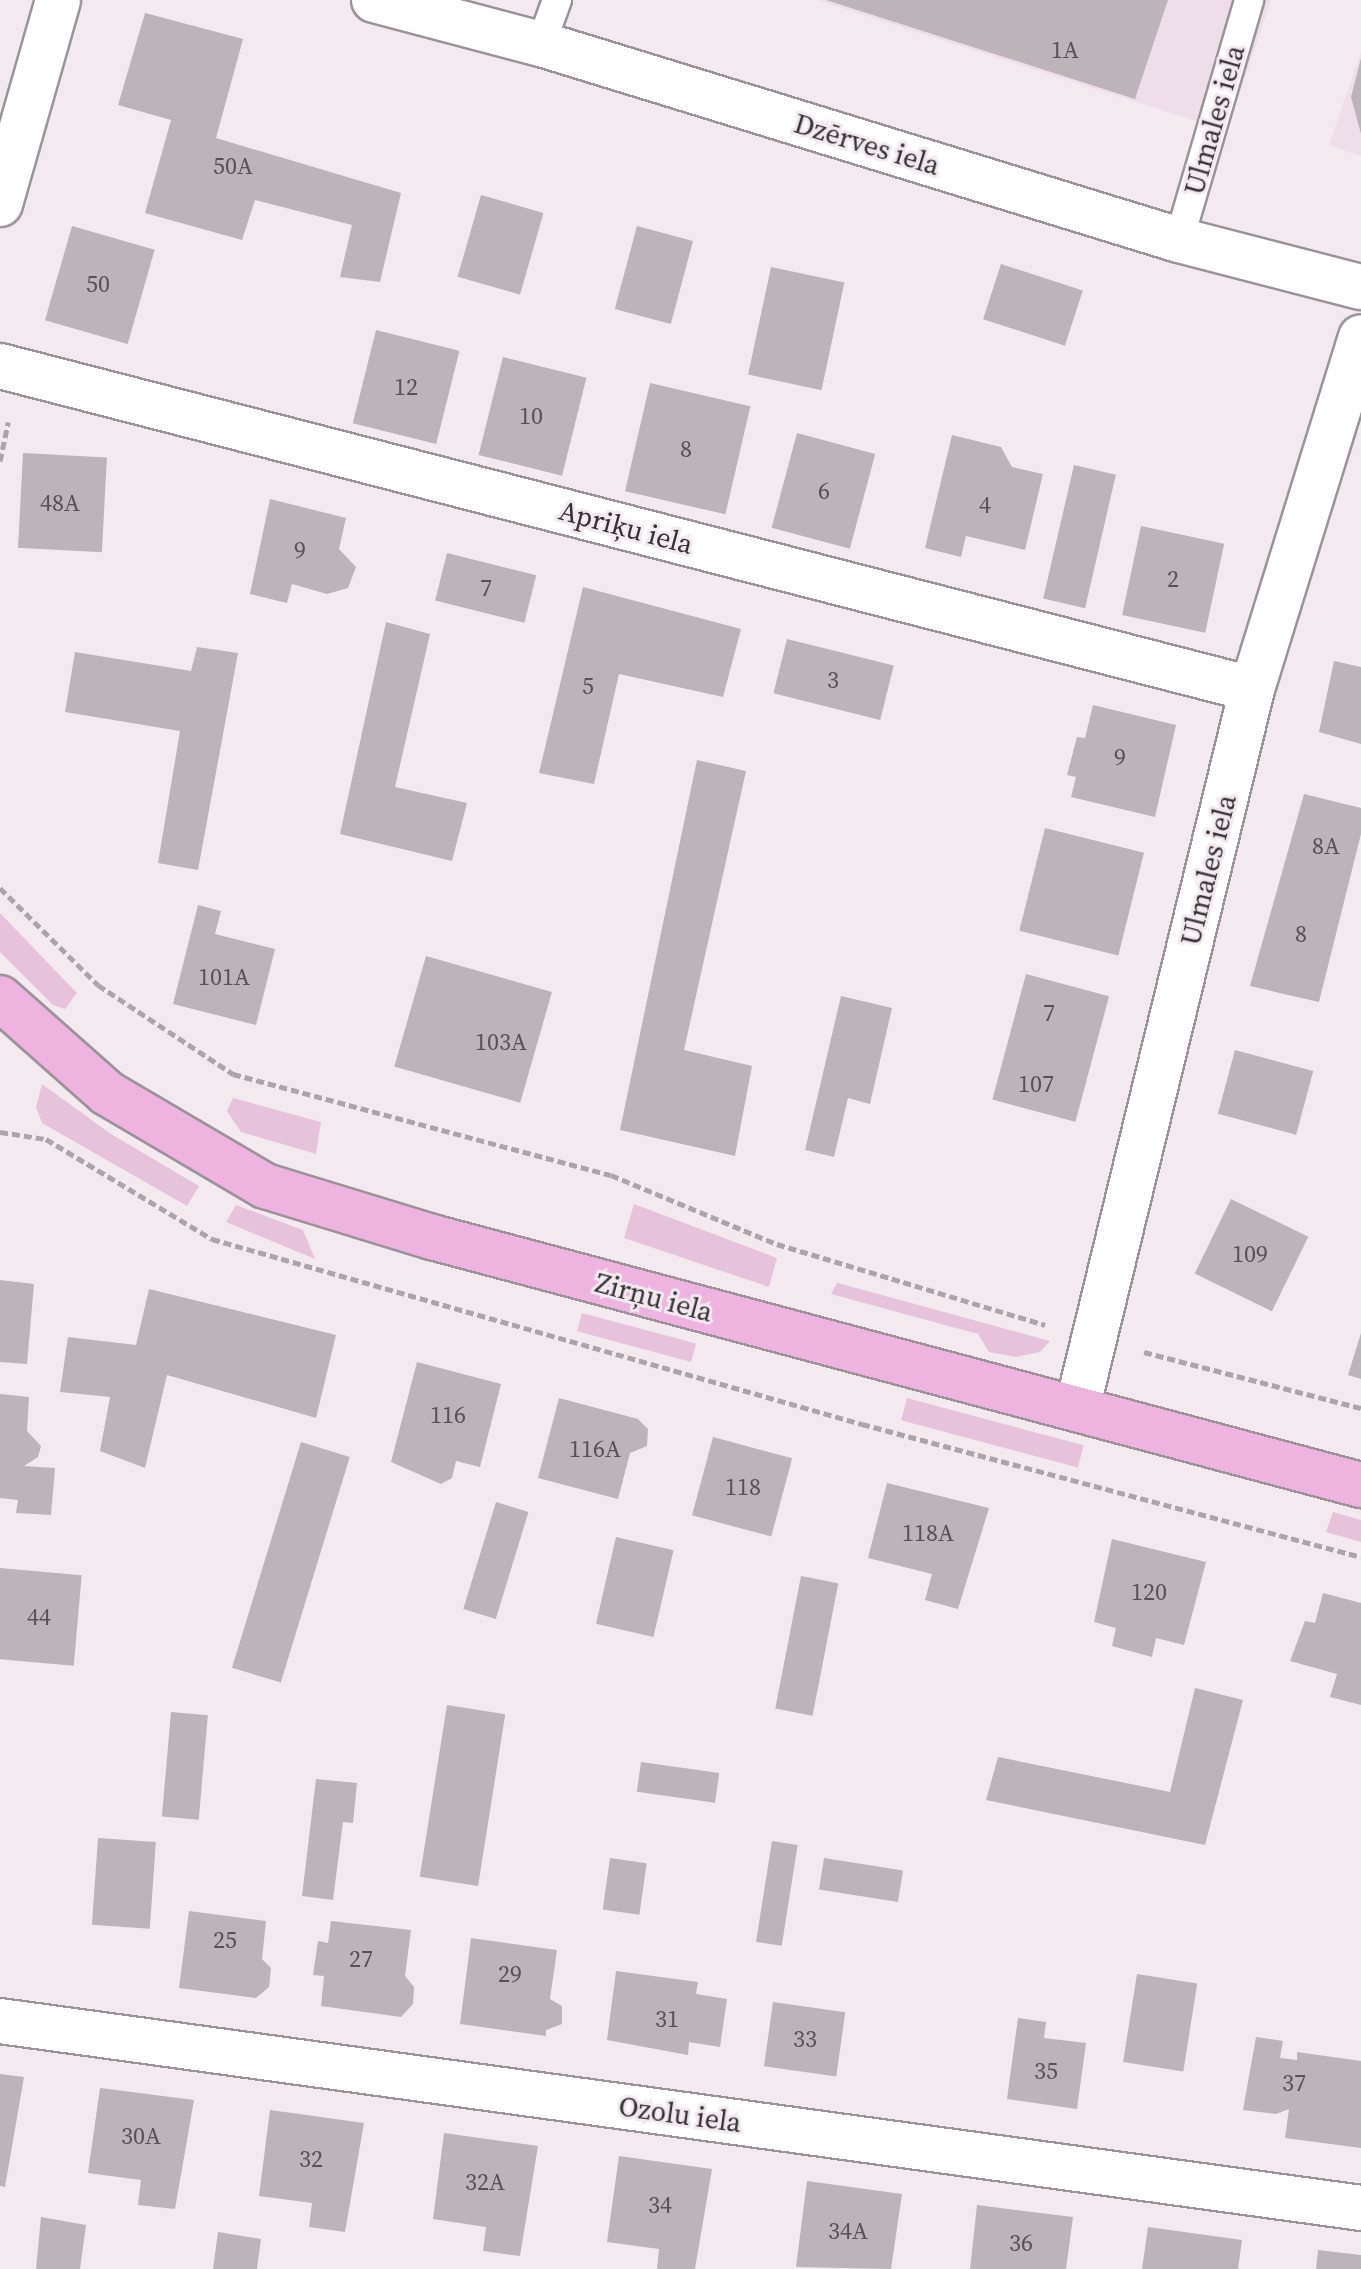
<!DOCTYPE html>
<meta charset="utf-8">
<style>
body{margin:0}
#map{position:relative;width:1361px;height:2269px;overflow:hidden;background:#f3eaf0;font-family:"Source Serif 4",serif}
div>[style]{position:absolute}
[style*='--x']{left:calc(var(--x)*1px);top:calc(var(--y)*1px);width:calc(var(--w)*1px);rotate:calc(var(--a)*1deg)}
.built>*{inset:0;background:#eedee9}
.green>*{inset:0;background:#e6c3db;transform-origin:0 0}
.building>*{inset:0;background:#bdb4ba;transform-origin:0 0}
.path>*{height:5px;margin-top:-2.5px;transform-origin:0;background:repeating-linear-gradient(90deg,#aba5a9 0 8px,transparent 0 12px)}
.roads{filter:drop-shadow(2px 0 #9c9399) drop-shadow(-2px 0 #9c9399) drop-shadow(0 2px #9c9399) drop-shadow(0 -2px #9c9399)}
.service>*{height:28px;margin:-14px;padding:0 14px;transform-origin:14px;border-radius:14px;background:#fff}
.minor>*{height:44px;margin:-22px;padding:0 22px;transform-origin:22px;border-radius:22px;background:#fff}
.trunk>*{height:44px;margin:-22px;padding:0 22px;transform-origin:22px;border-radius:22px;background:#eeb3de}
span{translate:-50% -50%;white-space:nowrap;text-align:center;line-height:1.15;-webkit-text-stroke:6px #f3eaf0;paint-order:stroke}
.number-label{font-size:24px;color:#575256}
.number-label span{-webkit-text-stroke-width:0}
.street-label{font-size:28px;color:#353234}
</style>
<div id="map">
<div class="built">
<i style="clip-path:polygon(817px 0,1271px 0,1227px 131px)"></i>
<i style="clip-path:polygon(1361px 52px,1361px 156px,1329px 145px)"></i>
</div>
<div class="green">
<i style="clip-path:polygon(0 913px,77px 993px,65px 1009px,53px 1005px,0 952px)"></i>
<i style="clip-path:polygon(42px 1084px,111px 1134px,199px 1186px,187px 1206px,42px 1123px,36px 1107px)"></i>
<i style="clip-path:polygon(233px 1098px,321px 1122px,316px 1154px,241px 1132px,227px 1111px)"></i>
<i style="clip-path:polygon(634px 1204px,777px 1258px,769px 1287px,624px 1238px)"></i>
<i style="clip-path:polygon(236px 1205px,303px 1230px,315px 1259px,226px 1222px)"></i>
<i style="clip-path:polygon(837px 1283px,838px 1283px,1050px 1341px,1040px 1352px,1016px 1357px,989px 1352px,978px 1334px,831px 1294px)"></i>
<i style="left:582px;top:1313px;width:118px;height:19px;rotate:15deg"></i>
<i style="left:907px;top:1398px;width:183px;height:23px;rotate:15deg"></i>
<i style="clip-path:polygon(1333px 1512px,1361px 1520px,1361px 1542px,1326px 1532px)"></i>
</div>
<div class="building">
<i style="clip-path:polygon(826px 0,1168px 0,1135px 99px)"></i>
<i style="clip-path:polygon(145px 13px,243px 39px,216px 138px,401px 193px,380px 282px,340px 277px,352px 225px,255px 200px,242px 240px,145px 213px,171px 120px,118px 105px)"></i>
<i style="clip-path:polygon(1361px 58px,1361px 134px,1351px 97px)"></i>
<i style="left:481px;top:195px;width:65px;height:85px;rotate:16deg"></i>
<i style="left:72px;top:226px;width:86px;height:98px;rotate:16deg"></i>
<i style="left:637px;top:226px;width:58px;height:86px;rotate:15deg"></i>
<i style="left:1001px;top:264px;width:86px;height:58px;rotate:18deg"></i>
<i style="left:771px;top:267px;width:75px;height:110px;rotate:12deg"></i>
<i style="left:376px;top:330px;width:86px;height:96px;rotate:14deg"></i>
<i style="left:503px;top:357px;width:86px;height:101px;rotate:14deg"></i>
<i style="left:650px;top:383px;width:103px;height:111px;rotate:13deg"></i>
<i style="left:797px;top:433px;width:81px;height:98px;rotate:15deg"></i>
<i style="clip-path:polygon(952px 435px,1001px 447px,1012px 467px,1043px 474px,1025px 550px,966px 536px,961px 557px,925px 548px)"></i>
<i style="left:23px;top:453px;width:84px;height:95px;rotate:3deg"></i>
<i style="left:1074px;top:465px;width:43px;height:137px;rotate:13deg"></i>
<i style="clip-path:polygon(270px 499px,346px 518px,339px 549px,356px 567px,348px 588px,327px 594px,292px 584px,287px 603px,250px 594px)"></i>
<i style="left:1141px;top:526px;width:85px;height:91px;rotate:12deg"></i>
<i style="left:447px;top:553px;width:92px;height:49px;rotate:14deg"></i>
<i style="clip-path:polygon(583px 587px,741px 629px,723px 697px,619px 674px,594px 784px,539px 773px)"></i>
<i style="clip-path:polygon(386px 622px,430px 634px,395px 787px,467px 803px,452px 861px,340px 834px)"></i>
<i style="left:787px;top:639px;width:110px;height:56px;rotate:14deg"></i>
<i style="clip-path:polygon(197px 647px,238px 653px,198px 870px,158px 863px,180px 731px,65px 712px,75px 652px,191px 671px)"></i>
<i style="clip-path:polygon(1334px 661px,1361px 667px,1361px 744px,1319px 732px)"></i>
<i style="clip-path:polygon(1093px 705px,1176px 725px,1155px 817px,1071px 797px,1076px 777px,1067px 775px,1077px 737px,1085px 738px)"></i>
<i style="clip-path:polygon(697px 760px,746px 771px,684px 1050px,752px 1066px,735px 1156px,620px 1130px)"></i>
<i style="clip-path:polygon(1304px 794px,1361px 808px,1361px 834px,1319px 1002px,1250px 986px)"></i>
<i style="left:1045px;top:828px;width:102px;height:106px;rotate:14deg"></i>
<i style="clip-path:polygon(198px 905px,221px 911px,215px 934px,275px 949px,256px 1025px,173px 1004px)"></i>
<i style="left:426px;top:956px;width:131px;height:115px;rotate:16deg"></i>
<i style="left:1026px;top:974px;width:86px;height:130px;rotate:15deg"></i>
<i style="clip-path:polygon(841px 996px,892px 1008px,870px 1104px,848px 1098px,834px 1157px,805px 1150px)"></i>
<i style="left:1235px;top:1050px;width:81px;height:66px;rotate:15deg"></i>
<i style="left:1231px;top:1199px;width:86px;height:83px;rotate:26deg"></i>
<i style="clip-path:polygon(0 1280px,34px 1284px,27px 1364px,0 1362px)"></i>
<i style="clip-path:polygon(149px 1289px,336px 1335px,316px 1418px,167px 1375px,145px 1468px,100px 1451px,110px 1397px,60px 1392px,68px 1337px,136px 1345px)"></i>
<i style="clip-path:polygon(1361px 1333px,1361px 1379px,1348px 1375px)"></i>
<i style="clip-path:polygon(417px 1362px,501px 1384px,480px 1467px,456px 1461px,452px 1478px,441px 1484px,391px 1462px)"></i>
<i style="clip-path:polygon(0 1394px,29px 1397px,27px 1431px,41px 1446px,38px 1457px,24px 1466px,55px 1468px,51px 1515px,16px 1513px,18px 1500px,0 1498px)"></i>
<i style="clip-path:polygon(559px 1398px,638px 1419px,648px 1429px,647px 1446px,630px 1453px,618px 1499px,538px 1478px)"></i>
<i style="left:713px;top:1437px;width:82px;height:81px;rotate:15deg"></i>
<i style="left:301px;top:1442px;width:51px;height:236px;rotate:17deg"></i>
<i style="clip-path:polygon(887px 1483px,989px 1508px,958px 1609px,925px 1600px,932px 1574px,868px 1558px)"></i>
<i style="left:496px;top:1502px;width:34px;height:112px;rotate:17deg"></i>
<i style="left:616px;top:1537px;width:59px;height:89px;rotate:13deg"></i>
<i style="clip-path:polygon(1112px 1539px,1206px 1562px,1184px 1645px,1156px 1638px,1152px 1657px,1112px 1646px,1116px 1628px,1094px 1622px)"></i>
<i style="left:0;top:1568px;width:82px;height:91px;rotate:5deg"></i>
<i style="left:801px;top:1576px;width:38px;height:135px;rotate:11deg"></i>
<i style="clip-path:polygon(1323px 1593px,1361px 1603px,1361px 1705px,1330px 1697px,1337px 1674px,1290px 1661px,1305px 1621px,1315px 1623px)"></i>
<i style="clip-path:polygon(1195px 1688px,1243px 1700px,1205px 1845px,986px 1800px,998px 1757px,1170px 1792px)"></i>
<i style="left:447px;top:1705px;width:59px;height:174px;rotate:9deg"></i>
<i style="left:171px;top:1712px;width:37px;height:105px;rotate:5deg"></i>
<i style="left:641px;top:1762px;width:79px;height:30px;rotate:8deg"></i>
<i style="clip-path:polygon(316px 1779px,357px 1783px,353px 1823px,343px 1822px,333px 1900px,302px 1896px)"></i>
<i style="left:98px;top:1838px;width:58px;height:87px;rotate:4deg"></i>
<i style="left:772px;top:1841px;width:26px;height:102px;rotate:9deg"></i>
<i style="left:610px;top:1858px;width:37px;height:52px;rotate:8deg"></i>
<i style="left:824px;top:1858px;width:80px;height:32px;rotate:9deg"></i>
<i style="clip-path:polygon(189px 1911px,266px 1921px,262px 1959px,271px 1968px,269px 1987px,256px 1998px,179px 1988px)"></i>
<i style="clip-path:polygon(331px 1921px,411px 1930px,405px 1976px,414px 1987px,413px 2004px,401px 2017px,321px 2006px,324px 1976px,313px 1975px,318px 1941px,328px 1943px)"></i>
<i style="clip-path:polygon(471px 1938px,557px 1950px,550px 1999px,562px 2006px,562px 2024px,546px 2030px,546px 2036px,460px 2024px)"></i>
<i style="clip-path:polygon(616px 1971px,698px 1982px,696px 1994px,727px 1999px,720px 2047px,689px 2042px,688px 2055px,607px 2040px)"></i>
<i style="left:1137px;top:1974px;width:61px;height:89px;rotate:9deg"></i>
<i style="left:773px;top:2002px;width:73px;height:65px;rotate:8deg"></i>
<i style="clip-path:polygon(1018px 2018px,1046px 2022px,1044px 2038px,1086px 2043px,1077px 2109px,1007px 2099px)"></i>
<i style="clip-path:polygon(1256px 2037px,1283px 2041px,1280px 2058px,1297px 2060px,1297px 2052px,1361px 2061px,1361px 2148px,1285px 2138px,1289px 2109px,1276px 2114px,1243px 2110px)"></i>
<i style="clip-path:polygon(0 2074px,24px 2077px,5px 2187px,0 2186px)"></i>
<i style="clip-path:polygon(100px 2088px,194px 2100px,175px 2209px,138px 2205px,141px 2180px,88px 2173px)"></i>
<i style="clip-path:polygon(270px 2110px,364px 2123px,345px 2232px,309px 2227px,312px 2203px,259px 2196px)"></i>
<i style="clip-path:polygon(444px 2133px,538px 2146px,520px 2256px,483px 2251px,486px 2227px,433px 2219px)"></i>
<i style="clip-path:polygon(619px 2156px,712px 2169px,695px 2269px,657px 2269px,659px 2249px,607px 2242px)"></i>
<i style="clip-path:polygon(807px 2181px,902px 2194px,891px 2269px,796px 2267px)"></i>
<i style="clip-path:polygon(977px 2205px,1073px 2217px,1066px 2269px,970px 2269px)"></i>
<i style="clip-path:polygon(41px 2217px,86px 2225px,80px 2269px,36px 2269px)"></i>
<i style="clip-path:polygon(1148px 2227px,1242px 2240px,1238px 2269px,1142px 2269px)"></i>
<i style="clip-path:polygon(218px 2232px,261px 2239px,257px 2269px,213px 2269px)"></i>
<i style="clip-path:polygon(1318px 2250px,1361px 2255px,1361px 2269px,1316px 2269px)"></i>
</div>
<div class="path">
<i style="--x:0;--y:461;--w:40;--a:-78"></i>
<i style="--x:0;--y:888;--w:138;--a:44.7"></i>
<i style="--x:98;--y:985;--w:162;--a:33.4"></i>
<i style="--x:233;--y:1074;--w:391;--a:15"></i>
<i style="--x:611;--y:1175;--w:180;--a:22.6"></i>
<i style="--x:777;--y:1244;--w:280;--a:16.8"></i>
<i style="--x:0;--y:1132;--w:47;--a:8.7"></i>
<i style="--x:46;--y:1139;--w:194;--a:31.1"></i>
<i style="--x:212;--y:1239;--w:676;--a:15.89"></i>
<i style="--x:862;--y:1424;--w:516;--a:14.92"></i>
<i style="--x:1144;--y:1352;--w:224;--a:14.5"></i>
</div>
<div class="roads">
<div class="service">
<i style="--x:541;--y:44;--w:47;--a:-70"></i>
<i style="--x:1179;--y:240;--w:250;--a:-73.7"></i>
</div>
<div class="minor">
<i style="--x:374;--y:0;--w:173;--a:14.8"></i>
<i style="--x:541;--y:44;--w:667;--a:17.08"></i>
<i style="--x:1179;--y:240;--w:188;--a:14.5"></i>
<i style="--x:0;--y:204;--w:212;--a:-74.1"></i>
<i style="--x:0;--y:366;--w:1293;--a:14.47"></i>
<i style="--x:1077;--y:1409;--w:741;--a:-76.34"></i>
<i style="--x:1252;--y:689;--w:368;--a:-72.8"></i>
<i style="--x:0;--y:2021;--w:1374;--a:7.82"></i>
</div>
<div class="trunk">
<i style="--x:0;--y:998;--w:143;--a:41.6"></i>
<i style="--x:107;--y:1093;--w:183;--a:30.5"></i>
<i style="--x:265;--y:1186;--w:175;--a:17"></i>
<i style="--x:432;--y:1237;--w:962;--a:14.95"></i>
</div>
</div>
<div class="number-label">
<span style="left:1065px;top:50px">1A</span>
<span style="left:233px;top:166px">50A</span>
<span style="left:98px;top:284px">50</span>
<span style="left:406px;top:387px">12</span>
<span style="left:531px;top:416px">10</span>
<span style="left:686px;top:449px">8</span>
<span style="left:824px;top:491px">6</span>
<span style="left:60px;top:503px">48A</span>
<span style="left:985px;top:505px">4</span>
<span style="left:300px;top:550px">9</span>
<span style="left:1173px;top:579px">2</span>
<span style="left:486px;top:588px">7</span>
<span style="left:833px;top:680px">3</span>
<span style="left:588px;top:686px">5</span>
<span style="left:1120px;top:757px">9</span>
<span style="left:1326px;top:846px">8A</span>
<span style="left:1301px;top:934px">8</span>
<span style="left:224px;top:977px">101A</span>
<span style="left:1049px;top:1013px">7</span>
<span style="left:501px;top:1042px">103A</span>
<span style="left:1036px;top:1084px">107</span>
<span style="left:1250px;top:1254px">109</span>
<span style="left:448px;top:1415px">116</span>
<span style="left:595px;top:1449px">116A</span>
<span style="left:743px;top:1487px">118</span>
<span style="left:928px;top:1533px">118A</span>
<span style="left:1149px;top:1592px">120</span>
<span style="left:39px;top:1617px">44</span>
<span style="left:225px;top:1940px">25</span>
<span style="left:361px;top:1959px">27</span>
<span style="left:510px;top:1974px">29</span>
<span style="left:667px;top:2019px">31</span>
<span style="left:805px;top:2039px">33</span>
<span style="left:1046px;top:2071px">35</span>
<span style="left:1294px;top:2083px">37</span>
<span style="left:141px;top:2136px">30A</span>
<span style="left:311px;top:2159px">32</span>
<span style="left:485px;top:2182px">32A</span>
<span style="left:660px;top:2205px">34</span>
<span style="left:848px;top:2231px">34A</span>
<span style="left:1021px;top:2243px">36</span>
</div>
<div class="street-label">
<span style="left:1214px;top:120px;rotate:-74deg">Ulmales iela</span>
<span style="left:867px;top:144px;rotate:17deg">Dzērves iela</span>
<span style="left:626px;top:527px;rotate:15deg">Apriķu iela</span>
<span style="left:1208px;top:870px;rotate:-76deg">Ulmales iela</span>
<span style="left:654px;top:1297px;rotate:15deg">Zirņu iela</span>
<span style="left:680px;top:2114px;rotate:8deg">Ozolu iela</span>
</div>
</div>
